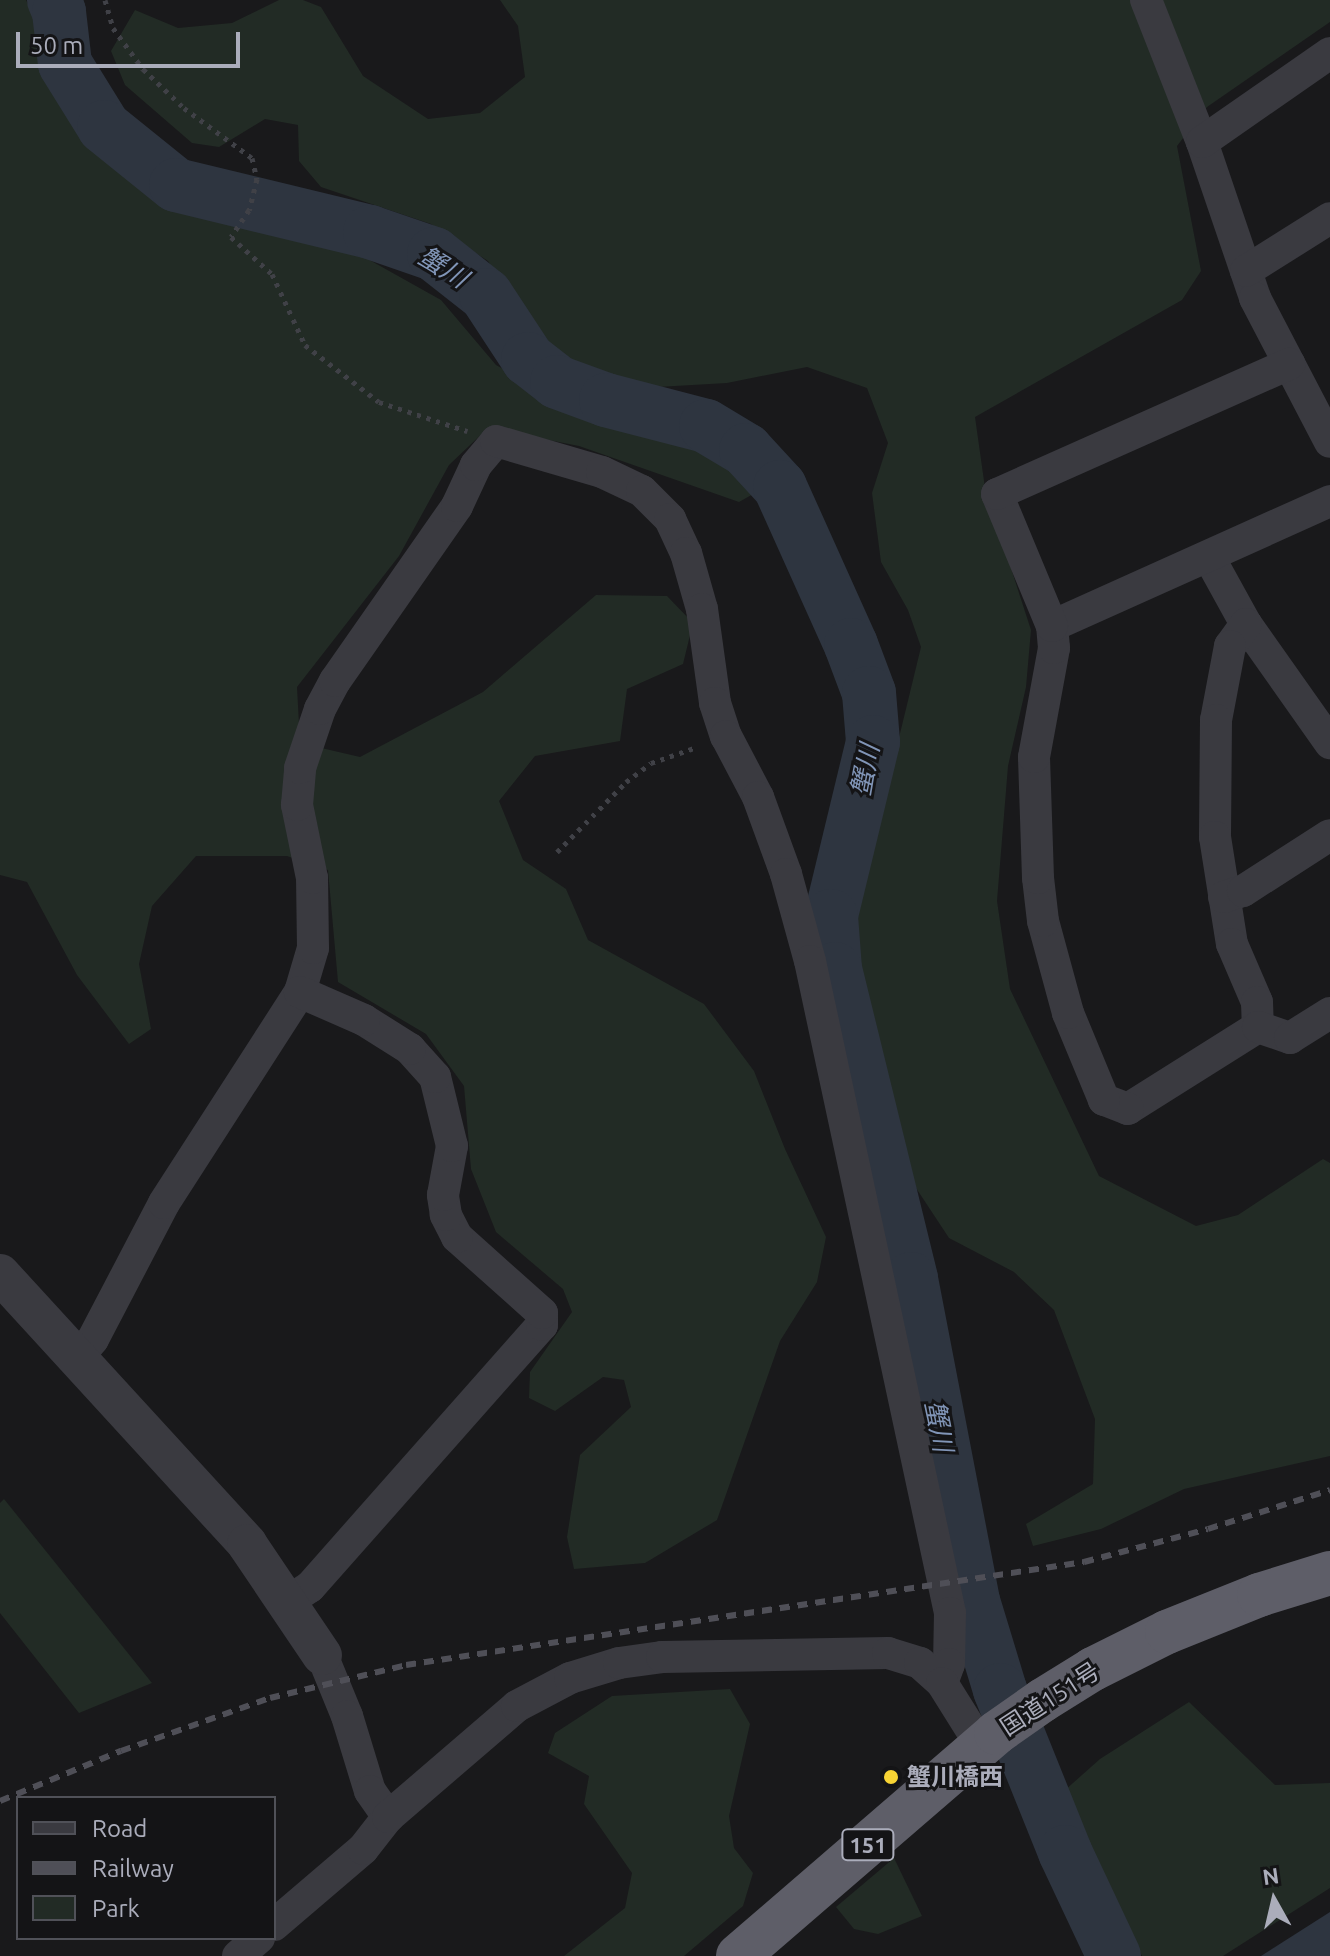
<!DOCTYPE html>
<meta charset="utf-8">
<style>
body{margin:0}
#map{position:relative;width:1330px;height:1956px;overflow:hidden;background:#19191b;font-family:Ubuntu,"Noto Sans JP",sans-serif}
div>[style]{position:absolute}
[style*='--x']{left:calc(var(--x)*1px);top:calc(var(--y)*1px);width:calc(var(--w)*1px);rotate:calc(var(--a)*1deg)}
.green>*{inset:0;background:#222b25}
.water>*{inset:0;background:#2e3540}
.river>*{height:54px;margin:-27px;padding:0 27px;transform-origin:27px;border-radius:27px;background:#2e3540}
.path>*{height:5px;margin-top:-2.5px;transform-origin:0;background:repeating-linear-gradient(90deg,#404147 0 4px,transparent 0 10px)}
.minor>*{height:32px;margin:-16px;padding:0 16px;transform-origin:16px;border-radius:16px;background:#3a3a40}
.tertiary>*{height:40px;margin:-20px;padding:0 20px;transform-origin:20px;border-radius:20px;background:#3a3a40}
.trunk>*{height:44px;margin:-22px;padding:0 22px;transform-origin:22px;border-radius:22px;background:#5e5e68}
.rail>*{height:6px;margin-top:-3px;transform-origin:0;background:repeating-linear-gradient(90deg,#4f4f57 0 10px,transparent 0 18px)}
.dots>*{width:22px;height:22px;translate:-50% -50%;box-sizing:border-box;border:4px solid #141416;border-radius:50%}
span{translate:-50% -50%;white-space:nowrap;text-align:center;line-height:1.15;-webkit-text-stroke:6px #141416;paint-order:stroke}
.shield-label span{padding:2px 6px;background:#141416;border:2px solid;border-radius:6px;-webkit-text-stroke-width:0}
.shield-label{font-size:22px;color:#abadbb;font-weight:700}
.street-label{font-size:24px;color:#abadbb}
.poi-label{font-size:24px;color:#abadbb;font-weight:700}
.left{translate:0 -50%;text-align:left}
.water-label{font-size:26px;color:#8195b7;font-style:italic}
.legend{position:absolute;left:16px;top:1796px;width:260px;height:144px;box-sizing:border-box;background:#141416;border:2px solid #505158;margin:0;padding:10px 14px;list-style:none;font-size:24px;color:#abadbb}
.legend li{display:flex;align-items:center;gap:16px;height:40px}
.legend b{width:40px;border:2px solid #505158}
.north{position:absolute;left:1234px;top:1860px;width:80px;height:80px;-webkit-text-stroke:6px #141416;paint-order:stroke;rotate:352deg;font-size:22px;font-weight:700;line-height:32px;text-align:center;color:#abadbb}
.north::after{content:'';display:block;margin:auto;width:28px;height:36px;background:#abadbb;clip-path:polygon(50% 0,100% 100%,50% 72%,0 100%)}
.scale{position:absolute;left:16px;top:32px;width:224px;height:36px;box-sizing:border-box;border:4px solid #abadbb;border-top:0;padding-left:10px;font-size:24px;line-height:28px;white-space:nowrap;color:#abadbb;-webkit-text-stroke:6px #141416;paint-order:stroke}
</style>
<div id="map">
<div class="green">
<i style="clip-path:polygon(0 0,26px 0,39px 26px,49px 76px,108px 147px,165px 192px,198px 208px,357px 253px,441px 300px,496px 365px,580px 411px,698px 446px,743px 473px,755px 493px,739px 502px,579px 446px,488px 428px,449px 465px,399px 556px,297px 687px,300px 743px,360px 757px,483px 692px,596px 595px,667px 596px,693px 623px,683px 664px,627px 689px,620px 741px,535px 756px,499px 801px,523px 860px,566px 889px,588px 940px,704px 1004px,754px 1071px,785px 1149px,826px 1237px,817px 1282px,780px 1341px,717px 1520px,645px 1563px,574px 1569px,567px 1537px,580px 1455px,631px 1407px,624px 1380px,603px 1377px,555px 1411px,529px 1398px,530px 1372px,572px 1312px,563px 1289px,496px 1232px,471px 1169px,464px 1086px,426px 1034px,338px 982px,328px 870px,287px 856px,196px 856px,152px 906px,139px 964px,151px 1029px,129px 1044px,77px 975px,27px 882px,0 875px)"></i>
<i style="clip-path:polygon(279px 0,303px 0,321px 7px,363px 76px,428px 119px,480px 113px,525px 77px,518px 26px,500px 0,1330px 0,1330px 22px,1207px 107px,1177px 146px,1201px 271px,1182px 300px,975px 417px,985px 488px,1031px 630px,1026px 687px,1008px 766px,997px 901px,1010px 989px,1099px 1176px,1196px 1226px,1238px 1215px,1323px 1159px,1330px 1163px,1330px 1456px,1184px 1489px,1101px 1529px,1033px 1546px,1026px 1524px,1093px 1484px,1095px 1419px,1054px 1310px,1014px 1272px,949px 1238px,916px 1188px,851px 954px,863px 886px,921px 647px,908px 610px,881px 562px,872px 493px,888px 443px,867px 388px,807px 367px,727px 383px,640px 388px,577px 372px,529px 327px,488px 261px,431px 224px,321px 187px,299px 161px,298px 125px,265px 119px,219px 147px,192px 143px,125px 85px,111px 51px,135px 10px,178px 28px,232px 23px)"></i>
<i style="clip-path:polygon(4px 1499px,152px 1683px,79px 1713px,0 1613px,0 1503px)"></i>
<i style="clip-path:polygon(730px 1689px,750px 1724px,729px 1816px,734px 1848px,753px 1873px,743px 1906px,684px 1956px,564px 1956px,625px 1908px,632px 1873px,584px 1804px,589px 1776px,548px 1753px,555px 1733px,612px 1696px)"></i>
<i style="clip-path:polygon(1189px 1702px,1275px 1785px,1330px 1783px,1330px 1888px,1223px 1956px,1142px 1956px,1064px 1791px,1100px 1759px)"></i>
<i style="clip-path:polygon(894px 1858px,922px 1916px,878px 1934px,854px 1929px,836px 1907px)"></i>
</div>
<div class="water">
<i style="clip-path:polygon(1330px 1912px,1330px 1956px,1261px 1956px)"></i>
</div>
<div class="river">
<i style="--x:54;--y:0;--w:13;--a:67"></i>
<i style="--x:59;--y:12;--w:52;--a:83.4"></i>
<i style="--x:65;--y:64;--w:74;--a:58.2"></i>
<i style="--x:104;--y:127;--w:92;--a:38.9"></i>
<i style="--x:176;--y:185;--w:200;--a:13.6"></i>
<i style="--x:370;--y:232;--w:68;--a:19"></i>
<i style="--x:434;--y:254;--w:66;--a:38.3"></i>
<i style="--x:486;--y:295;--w:77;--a:56.7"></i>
<i style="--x:528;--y:359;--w:37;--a:38"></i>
<i style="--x:557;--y:382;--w:52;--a:20.2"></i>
<i style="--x:606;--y:400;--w:103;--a:14.6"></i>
<i style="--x:706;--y:426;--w:47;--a:31"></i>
<i style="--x:746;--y:450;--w:50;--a:47.4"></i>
<i style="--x:780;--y:487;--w:173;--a:65.8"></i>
<i style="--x:851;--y:645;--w:51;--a:69.4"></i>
<i style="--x:869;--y:693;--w:49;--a:85.3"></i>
<i style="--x:873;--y:742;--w:179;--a:103.6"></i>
<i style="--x:831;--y:916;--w:53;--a:85.7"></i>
<i style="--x:835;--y:969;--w:319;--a:76.2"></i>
<i style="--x:911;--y:1279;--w:328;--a:79.1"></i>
<i style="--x:973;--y:1601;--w:93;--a:73.1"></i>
<i style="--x:1000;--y:1690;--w:175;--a:68.1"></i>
<i style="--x:1065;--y:1852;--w:115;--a:64.8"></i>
</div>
<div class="path">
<i style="--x:105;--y:0;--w:29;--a:74"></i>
<i style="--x:113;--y:28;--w:51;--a:53.8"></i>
<i style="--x:143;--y:69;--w:57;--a:43.6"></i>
<i style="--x:184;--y:108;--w:84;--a:36.3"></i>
<i style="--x:252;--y:158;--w:22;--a:77"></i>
<i style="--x:257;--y:179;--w:32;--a:104"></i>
<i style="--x:249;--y:210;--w:32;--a:124"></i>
<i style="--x:231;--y:237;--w:55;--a:42.1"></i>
<i style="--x:272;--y:274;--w:78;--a:65.1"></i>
<i style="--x:305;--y:345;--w:93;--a:37.6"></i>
<i style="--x:379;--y:402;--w:93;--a:18.2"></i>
<i style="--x:557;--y:852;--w:98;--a:-45.4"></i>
<i style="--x:626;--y:782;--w:31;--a:-37"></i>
<i style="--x:651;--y:763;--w:49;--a:-19.2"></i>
</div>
<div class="minor">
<i style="--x:1146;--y:0;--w:153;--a:68.5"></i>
<i style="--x:1202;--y:142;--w:165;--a:71.2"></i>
<i style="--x:1255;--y:298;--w:162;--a:62.5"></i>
<i style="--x:1202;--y:142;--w:156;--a:-34.8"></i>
<i style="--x:1246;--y:271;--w:99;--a:-32.2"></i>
<i style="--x:1209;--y:557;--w:77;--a:61.1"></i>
<i style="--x:1246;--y:624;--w:146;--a:54.8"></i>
<i style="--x:1246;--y:624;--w:27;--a:126"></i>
<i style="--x:1230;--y:646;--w:75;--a:100.7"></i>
<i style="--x:1216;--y:720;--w:117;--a:90.5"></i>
<i style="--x:1215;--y:837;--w:108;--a:81"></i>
<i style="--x:1232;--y:944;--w:63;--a:66.7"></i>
<i style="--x:1257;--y:1002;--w:25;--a:88"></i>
<i style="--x:1258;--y:1027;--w:154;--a:147.8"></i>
<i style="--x:1128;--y:1109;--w:26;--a:-159"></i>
<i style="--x:1104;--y:1100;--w:94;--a:-112.5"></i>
<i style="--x:1068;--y:1013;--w:95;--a:-105.2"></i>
<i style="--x:1043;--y:921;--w:43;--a:-96.6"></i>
<i style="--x:1038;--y:878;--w:121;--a:-91.9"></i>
<i style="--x:1034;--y:757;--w:111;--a:-79.6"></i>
<i style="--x:1054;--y:648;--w:22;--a:-95"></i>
<i style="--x:1052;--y:626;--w:305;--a:-24.2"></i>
<i style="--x:1052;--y:626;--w:143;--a:-112.6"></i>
<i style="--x:997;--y:494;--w:320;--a:-24"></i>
<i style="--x:1224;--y:897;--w:20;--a:-18"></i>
<i style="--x:1243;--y:891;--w:103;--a:-32.8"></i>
<i style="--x:1258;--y:1027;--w:34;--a:19"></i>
<i style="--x:1290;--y:1038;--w:47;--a:-32"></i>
<i style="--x:78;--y:1357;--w:23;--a:-50"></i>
<i style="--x:93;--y:1339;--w:153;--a:-62.4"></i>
<i style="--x:164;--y:1203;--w:251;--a:-57.2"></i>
<i style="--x:300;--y:992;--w:46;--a:-73.5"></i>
<i style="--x:313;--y:948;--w:70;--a:-90.8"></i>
<i style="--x:312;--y:878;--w:75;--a:-101.6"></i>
<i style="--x:297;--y:805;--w:37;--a:-85"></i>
<i style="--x:300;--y:768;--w:62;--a:-71.3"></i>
<i style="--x:320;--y:709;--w:32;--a:-62"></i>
<i style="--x:335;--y:681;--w:213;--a:-55.1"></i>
<i style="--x:457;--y:506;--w:45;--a:-65.1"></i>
<i style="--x:476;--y:465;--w:31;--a:-50"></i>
<i style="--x:496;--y:441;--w:110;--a:16.3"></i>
<i style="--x:602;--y:472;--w:44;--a:25.4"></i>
<i style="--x:642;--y:491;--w:40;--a:45"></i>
<i style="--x:670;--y:519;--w:38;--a:65"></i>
<i style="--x:686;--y:553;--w:58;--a:74.1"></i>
<i style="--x:702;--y:609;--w:95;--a:82.1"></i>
<i style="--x:715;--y:703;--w:35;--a:72"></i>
<i style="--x:726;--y:736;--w:69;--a:62.3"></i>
<i style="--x:758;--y:797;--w:82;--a:70"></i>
<i style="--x:786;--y:874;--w:90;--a:74.6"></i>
<i style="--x:810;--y:961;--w:667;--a:77.88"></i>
<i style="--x:950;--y:1613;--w:51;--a:91.1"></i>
<i style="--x:949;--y:1664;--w:20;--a:110"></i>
<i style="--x:289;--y:1601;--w:25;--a:-34"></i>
<i style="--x:310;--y:1587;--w:350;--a:-48.5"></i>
<i style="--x:542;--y:1325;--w:12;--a:-90"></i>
<i style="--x:542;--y:1313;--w:114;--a:-138.2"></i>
<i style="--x:457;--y:1237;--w:25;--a:-117"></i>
<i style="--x:446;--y:1215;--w:20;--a:-99"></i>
<i style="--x:443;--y:1195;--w:50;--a:-79.6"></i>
<i style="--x:452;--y:1146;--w:71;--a:-103.8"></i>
<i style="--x:435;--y:1077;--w:38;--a:-132"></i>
<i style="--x:410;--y:1049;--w:54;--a:-147.8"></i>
<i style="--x:364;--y:1020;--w:70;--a:-156.4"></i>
<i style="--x:322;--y:1655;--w:66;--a:67.7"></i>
<i style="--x:347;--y:1716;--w:78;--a:73"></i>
<i style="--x:370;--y:1791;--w:32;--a:55"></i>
<i style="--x:274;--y:1925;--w:117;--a:-40.5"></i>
<i style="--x:363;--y:1849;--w:41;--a:-52"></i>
<i style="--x:388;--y:1817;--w:170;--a:-40.7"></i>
<i style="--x:517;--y:1706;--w:60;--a:-27.8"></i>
<i style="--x:570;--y:1678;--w:51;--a:-17"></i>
<i style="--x:619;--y:1663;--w:43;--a:-7.9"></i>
<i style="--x:662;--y:1657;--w:226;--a:-1"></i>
<i style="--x:888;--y:1653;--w:34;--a:17"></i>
<i style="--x:920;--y:1663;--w:30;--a:42"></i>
<i style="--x:942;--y:1683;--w:75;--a:58"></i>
<i style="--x:238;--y:1956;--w:28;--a:-41"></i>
</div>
<div class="tertiary">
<i style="--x:0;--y:1274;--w:366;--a:47.5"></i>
<i style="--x:247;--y:1544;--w:134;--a:56"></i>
</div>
<div class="trunk">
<i style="--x:738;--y:1956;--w:341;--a:-40.8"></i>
<i style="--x:996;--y:1733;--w:57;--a:-35.1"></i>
<i style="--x:1043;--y:1700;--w:59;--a:-31.8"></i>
<i style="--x:1093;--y:1669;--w:83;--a:-26.6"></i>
<i style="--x:1167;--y:1632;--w:99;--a:-21.9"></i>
<i style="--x:1259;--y:1595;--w:74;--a:-17.2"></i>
</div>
<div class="rail">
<i style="--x:0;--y:1801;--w:131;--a:-22.5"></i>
<i style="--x:121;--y:1751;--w:158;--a:-19.6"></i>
<i style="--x:270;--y:1698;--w:140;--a:-13.6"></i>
<i style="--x:406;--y:1665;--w:686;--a:-8.64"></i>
<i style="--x:1084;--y:1562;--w:128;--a:-14.9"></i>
<i style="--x:1208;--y:1529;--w:128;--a:-17.7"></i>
</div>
<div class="dots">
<i style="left:891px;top:1777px;background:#f8d434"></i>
</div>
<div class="shield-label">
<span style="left:868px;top:1845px">151</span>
</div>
<div class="street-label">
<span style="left:1050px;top:1699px;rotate:-33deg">国道151号</span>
</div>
<div class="poi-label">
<span class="left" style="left:907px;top:1777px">蟹川橋西</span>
</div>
<div class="water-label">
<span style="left:443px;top:267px;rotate:32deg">蟹川</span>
<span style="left:865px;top:770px;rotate:-79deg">蟹川</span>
<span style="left:939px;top:1426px;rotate:79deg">蟹川</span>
</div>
<ul class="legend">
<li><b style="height:10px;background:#3a3a40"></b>Road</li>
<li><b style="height:10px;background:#4f4f57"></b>Railway</li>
<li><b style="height:22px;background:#222b25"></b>Park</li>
</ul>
<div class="north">N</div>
<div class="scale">50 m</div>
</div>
